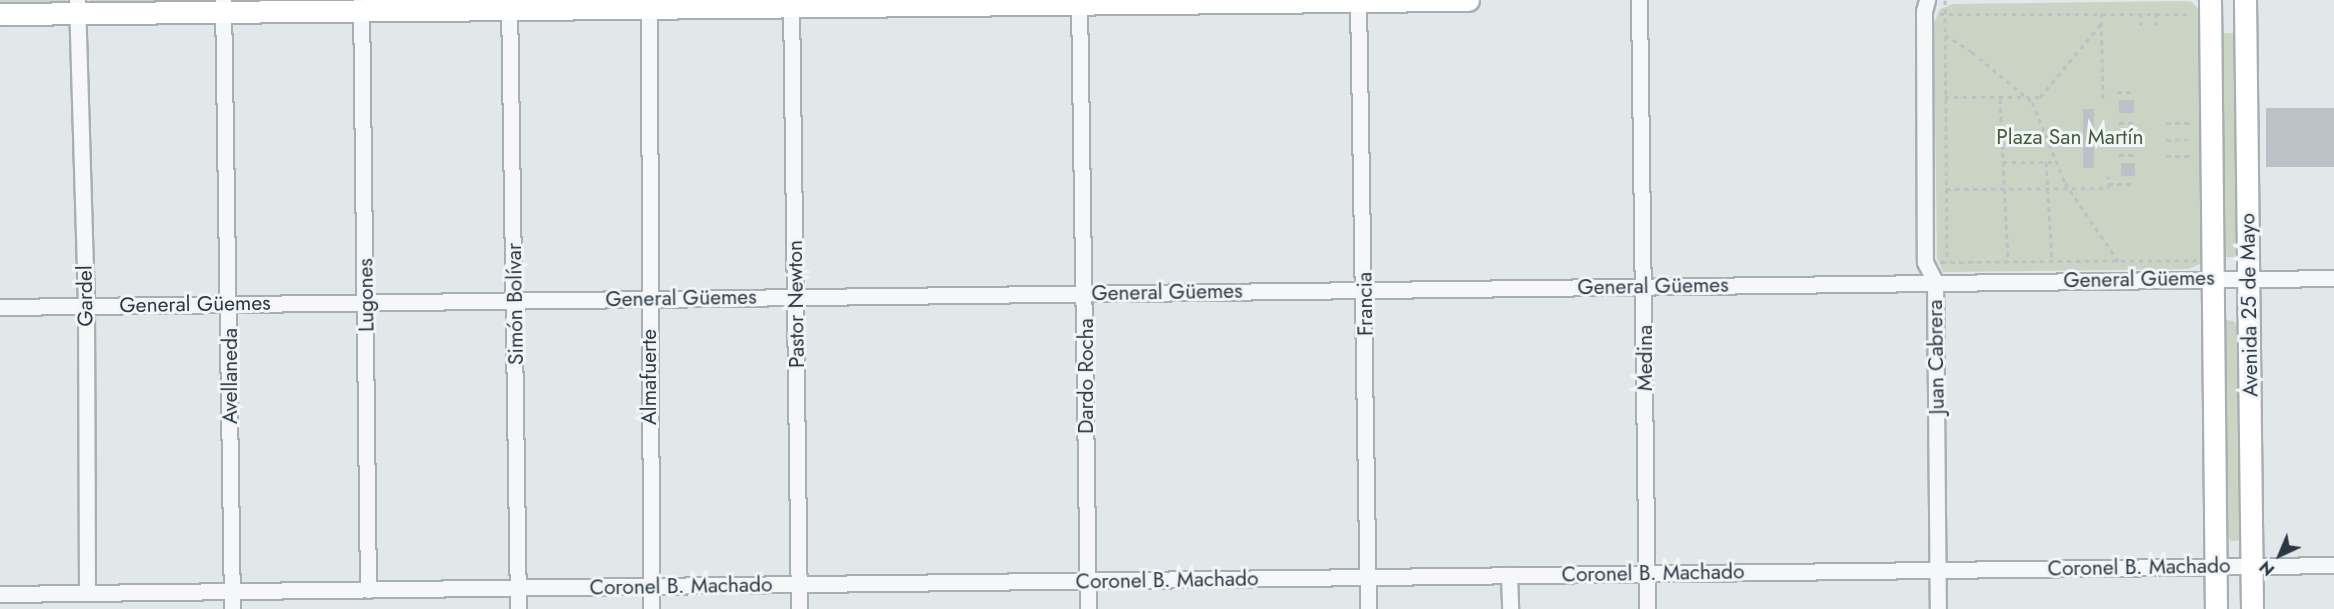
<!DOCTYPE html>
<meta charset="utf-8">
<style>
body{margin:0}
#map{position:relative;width:2334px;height:609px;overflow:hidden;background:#e2e7ea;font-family:Jost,sans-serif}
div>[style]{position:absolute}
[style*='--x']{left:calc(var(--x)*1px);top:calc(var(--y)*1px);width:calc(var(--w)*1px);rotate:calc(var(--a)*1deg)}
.green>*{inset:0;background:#cad4c4;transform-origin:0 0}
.building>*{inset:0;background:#bac1c7;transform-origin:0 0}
.path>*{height:3px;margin-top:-1.5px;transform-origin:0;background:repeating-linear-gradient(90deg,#bcc1c6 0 4.5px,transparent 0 9px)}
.roads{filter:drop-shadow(2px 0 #a7afb4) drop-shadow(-2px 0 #a7afb4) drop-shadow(0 2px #a7afb4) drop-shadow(0 -2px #a7afb4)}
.street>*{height:15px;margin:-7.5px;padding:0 7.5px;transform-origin:7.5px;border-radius:7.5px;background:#f5f7f9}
.secondary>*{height:21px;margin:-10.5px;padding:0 10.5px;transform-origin:10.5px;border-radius:10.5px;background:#fff}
span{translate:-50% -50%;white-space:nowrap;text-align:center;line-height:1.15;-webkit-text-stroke:6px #f2f5f8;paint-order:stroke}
.park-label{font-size:21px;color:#455d38}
.street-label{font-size:21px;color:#2b3742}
.north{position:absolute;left:2250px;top:525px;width:60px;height:60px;-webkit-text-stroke:4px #f2f5f8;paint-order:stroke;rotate:224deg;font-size:16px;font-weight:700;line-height:24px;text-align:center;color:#2b3742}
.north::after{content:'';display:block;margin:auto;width:21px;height:27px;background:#2b3742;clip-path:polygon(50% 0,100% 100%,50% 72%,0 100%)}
</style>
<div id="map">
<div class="green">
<i style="clip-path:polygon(0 0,67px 0,67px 4px,0 5px)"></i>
<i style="clip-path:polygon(90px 0,202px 0,202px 5px,90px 6px)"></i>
<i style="clip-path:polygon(2185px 1px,2192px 2px,2202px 13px,2203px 259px,2200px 264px,2188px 269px,1943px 272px,1937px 258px,1934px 23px,1940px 9px,1953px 4px)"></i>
<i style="left:2222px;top:33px;width:13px;height:224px"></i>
<i style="clip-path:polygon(2226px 320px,2234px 321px,2237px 328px,2242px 536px,2238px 541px,2231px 541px,2228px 535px,2223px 324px)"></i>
</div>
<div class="building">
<i style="left:2119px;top:100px;width:15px;height:13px"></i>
<i style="left:2334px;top:108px;width:59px;height:68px;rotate:90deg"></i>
<i style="left:2083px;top:109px;width:11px;height:59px"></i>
<i style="left:2121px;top:163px;width:14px;height:13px"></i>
</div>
<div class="path">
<i style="--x:1945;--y:0;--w:262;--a:89.6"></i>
<i style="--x:2101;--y:13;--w:88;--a:88.7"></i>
<i style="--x:2141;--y:13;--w:12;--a:90"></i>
<i style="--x:2156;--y:13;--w:12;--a:90"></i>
<i style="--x:1940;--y:14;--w:252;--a:0"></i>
<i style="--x:1945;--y:35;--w:32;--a:32"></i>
<i style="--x:1972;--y:52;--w:78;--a:39.8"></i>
<i style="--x:2032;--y:102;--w:87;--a:67.8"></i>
<i style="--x:2065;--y:183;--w:94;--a:55.8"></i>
<i style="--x:2117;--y:92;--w:17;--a:0"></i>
<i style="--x:1945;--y:97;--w:95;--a:0"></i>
<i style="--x:2040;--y:97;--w:95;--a:-50.1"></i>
<i style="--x:2000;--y:99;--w:163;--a:87.2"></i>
<i style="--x:2119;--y:123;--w:15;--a:0"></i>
<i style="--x:2166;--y:123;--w:26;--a:0"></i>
<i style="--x:2119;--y:139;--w:16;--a:0"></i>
<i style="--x:2166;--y:140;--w:27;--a:-2"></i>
<i style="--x:2119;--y:155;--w:16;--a:0"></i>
<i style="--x:2166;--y:156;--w:27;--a:0"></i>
<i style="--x:2003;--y:162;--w:52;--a:0"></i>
<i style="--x:2046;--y:162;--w:99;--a:86.5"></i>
<i style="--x:2108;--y:184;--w:27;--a:0"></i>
<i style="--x:1946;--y:189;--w:163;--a:-0.4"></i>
<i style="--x:2109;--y:188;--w:12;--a:-95"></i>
<i style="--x:1941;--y:262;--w:255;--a:-0.4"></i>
</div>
<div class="roads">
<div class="street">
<i style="--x:77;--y:0;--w:306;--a:88.3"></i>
<i style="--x:86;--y:306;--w:287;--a:89.8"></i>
<i style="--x:223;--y:0;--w:609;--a:89.15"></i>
<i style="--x:361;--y:0;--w:590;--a:89.32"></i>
<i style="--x:509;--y:0;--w:609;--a:89.15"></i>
<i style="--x:649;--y:0;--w:609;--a:89.81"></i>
<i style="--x:791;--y:0;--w:609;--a:89.25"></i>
<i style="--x:1079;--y:0;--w:609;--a:89.15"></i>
<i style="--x:1358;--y:0;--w:609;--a:89.06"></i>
<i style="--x:1639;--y:0;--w:609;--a:89.25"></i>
<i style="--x:1927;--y:0;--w:11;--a:105"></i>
<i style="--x:1924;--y:11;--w:251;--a:89.8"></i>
<i style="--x:1925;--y:262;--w:22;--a:63"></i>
<i style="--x:1935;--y:282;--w:327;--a:89.5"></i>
<i style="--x:0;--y:307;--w:2334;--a:-0.71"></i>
<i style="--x:1509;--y:575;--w:34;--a:88"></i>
<i style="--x:0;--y:594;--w:2334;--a:-0.71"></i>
</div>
<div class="secondary">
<i style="--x:2210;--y:0;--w:609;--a:89.44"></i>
<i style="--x:2245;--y:0;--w:609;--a:89.34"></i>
<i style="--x:0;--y:14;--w:1468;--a:-0.55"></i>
</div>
</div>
<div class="park-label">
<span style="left:2070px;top:137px">Plaza San Martín</span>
</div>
<div class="street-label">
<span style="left:2139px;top:279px;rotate:-1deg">General Güemes</span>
<span style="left:1653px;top:286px;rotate:-1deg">General Güemes</span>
<span style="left:1167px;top:292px;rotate:-1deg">General Güemes</span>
<span style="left:366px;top:295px;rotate:-91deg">Lugones</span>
<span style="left:85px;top:296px;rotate:-91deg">Gardel</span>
<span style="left:681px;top:298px;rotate:-1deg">General Güemes</span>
<span style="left:195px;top:304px;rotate:-1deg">General Güemes</span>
<span style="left:515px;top:304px;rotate:-91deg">Simón Bolívar</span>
<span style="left:796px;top:304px;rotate:-91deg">Pastor Newton</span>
<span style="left:1365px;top:304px;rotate:-91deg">Francia</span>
<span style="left:2249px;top:305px;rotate:-91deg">Avenida 25 de Mayo</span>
<span style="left:1936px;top:357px;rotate:-91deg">Juan Cabrera</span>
<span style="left:1645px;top:358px;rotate:-90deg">Medina</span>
<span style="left:230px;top:376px;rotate:-90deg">Avellaneda</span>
<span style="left:1086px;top:376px;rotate:-90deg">Dardo Rocha</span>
<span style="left:649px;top:377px;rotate:-90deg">Almafuerte</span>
<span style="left:2139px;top:567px;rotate:-1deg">Coronel B. Machado</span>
<span style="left:1653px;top:573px;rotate:-1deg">Coronel B. Machado</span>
<span style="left:1167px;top:580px;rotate:-1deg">Coronel B. Machado</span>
<span style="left:681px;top:586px;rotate:-1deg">Coronel B. Machado</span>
</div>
<div class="north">N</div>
</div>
